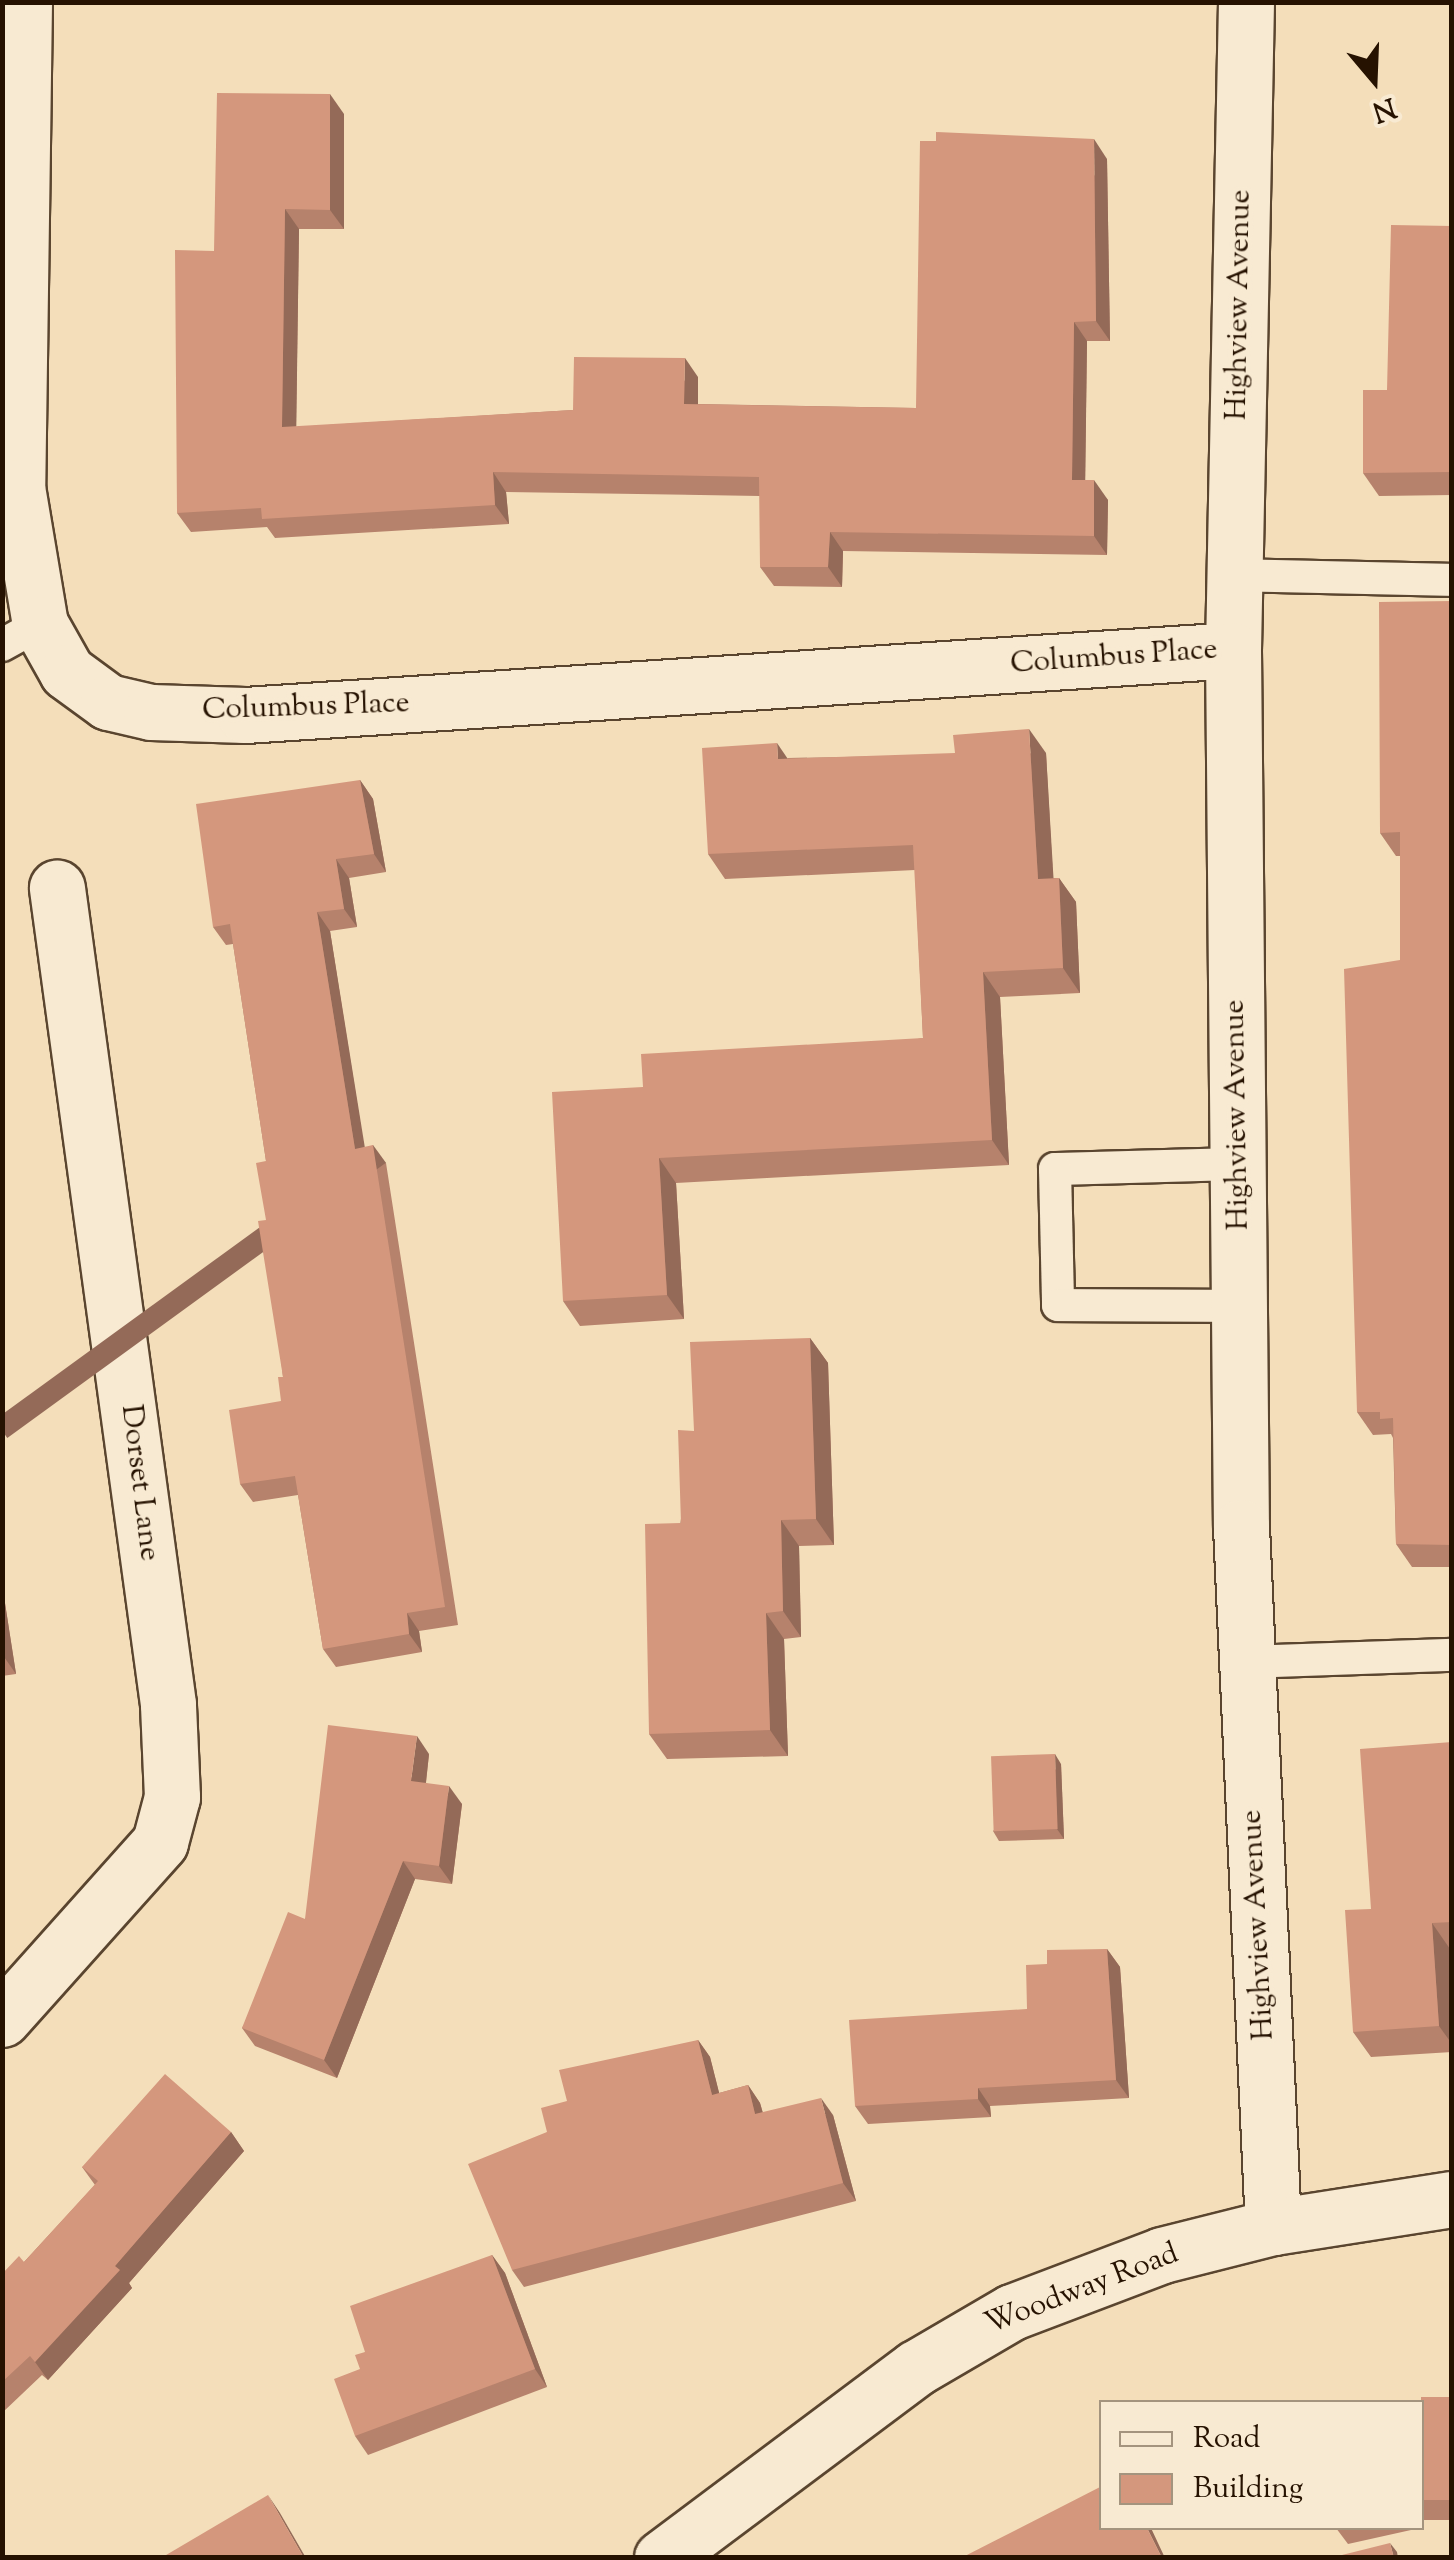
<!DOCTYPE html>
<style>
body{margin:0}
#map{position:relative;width:1454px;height:2560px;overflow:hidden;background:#f4deba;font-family:"Sorts Mill Goudy",serif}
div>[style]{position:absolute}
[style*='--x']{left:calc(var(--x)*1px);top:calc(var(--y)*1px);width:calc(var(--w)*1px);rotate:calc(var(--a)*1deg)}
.roads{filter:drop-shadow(2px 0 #5a452f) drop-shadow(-2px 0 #5a452f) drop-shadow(0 2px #5a452f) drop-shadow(0 -2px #5a452f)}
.lane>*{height:32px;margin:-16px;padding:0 16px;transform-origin:16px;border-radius:16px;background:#f8ead2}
.street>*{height:55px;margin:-27.5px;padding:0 27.5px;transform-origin:27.5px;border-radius:27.5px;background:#f8ead2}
.secondary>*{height:55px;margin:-27.5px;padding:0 27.5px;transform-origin:27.5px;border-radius:27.5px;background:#f8ead2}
.wall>*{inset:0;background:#b6826c;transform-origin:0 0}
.shaded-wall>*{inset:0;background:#946a58;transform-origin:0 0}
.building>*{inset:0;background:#d4977d;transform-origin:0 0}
span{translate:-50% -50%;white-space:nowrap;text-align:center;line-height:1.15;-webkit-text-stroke:9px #f8ead2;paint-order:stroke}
.street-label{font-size:30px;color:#261201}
.frame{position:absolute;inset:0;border:5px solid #261201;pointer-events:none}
.legend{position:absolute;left:1099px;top:2400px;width:325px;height:130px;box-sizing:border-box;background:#f8ead2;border:2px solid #a4947e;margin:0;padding:12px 18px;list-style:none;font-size:30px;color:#261201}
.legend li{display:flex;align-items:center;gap:20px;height:50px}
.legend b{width:50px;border:2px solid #a4947e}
.north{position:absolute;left:1324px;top:30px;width:100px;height:100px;-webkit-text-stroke:8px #f8ead2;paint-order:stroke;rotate:161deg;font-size:28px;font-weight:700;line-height:40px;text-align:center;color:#261201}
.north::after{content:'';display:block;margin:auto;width:35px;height:45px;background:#261201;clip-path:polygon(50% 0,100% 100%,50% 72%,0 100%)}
</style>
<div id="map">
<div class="roads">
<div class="lane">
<i style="--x:1234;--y:575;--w:218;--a:1.3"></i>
<i style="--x:2;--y:645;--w:43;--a:-28.9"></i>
<i style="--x:1238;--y:1164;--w:183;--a:178.4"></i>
<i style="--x:1055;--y:1169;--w:136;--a:88.7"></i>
<i style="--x:1058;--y:1305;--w:182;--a:0.3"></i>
<i style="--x:1247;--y:1662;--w:205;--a:-2"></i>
</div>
<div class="street">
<i style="--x:24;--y:2;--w:485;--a:90.8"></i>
<i style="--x:17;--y:487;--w:139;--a:80.5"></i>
<i style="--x:40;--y:624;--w:55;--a:60.6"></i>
<i style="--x:67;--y:672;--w:51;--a:36.2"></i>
<i style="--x:108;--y:702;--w:44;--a:13.1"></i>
<i style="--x:151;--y:712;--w:94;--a:1.8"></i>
<i style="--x:245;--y:715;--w:990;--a:-3.76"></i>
<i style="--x:1246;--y:2;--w:648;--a:91.15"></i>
<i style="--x:1233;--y:650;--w:877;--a:89.48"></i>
<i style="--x:1241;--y:1527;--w:701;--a:87.38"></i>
<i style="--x:2;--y:2019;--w:237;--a:-48.2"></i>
<i style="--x:160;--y:1842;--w:47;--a:-75.1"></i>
<i style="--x:172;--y:1797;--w:93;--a:-92.5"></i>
<i style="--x:168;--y:1704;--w:824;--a:-97.75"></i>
</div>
<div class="secondary">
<i style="--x:662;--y:2558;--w:317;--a:-36.8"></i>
<i style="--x:916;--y:2368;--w:111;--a:-30.3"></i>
<i style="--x:1012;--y:2312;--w:160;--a:-20.8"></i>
<i style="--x:1162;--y:2255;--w:114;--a:-14.2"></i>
<i style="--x:1273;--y:2227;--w:181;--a:-8.9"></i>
</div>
</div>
<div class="wall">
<i style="clip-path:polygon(344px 114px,344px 229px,299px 229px,296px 427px,573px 410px,698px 377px,698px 404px,916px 408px,1107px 159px,1110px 341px,1087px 341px,1085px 480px,1108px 500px,1107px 555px,843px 551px,842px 587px,774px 586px,760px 567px,760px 496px,506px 492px,509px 524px,275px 538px,267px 527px,191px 532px,177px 513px,214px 251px)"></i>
<i style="clip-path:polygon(1452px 226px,1452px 495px,1379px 496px,1363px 473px,1387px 390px)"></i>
<i style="clip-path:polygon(1452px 601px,1452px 1567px,1412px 1567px,1396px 1544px,1393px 1438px,1391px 1434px,1373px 1435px,1357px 1412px,1400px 960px,1400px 856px,1396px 856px,1380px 833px)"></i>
<i style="clip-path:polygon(1046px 753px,1053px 878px,1059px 878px,1076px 902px,1080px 993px,1000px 997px,1009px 1165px,676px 1183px,684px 1319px,580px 1326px,563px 1301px,643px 1087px,923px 1038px,915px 870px,725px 879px,708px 854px,788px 758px)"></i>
<i style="clip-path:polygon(360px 780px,373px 799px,386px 872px,349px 878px,357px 927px,330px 931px,364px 1147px,386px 1163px,458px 1625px,419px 1631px,422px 1652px,336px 1667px,323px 1649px,298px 1495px,253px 1502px,240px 1484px,281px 1401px,283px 1377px,266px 1220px,266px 1161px,233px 944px,226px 945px,213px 927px)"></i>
<i style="clip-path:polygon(810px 1338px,828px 1363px,834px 1545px,799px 1546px,801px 1637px,784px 1639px,788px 1756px,667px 1759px,649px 1734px,694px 1431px)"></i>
<i style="clip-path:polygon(2px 1584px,16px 1674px,2px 1676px)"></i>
<i style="clip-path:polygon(1452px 1742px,1452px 1949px,1450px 1949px,1452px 2052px,1371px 2057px,1353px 2032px,1371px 1909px)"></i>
<i style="clip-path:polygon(429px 1754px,426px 1783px,462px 1804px,452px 1884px,415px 1879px,337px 2078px,255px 2046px,242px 2028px,305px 1919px)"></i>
<i style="clip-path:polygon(1061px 1764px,1064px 1839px,999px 1841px,993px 1831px)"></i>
<i style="clip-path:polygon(1107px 1949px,1120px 1967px,1129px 2098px,990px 2106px,991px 2117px,868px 2124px,855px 2106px,1027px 2009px,1047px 1964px)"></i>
<i style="clip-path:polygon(698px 2040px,710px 2057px,719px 2093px,748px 2085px,760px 2103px,763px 2113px,833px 2115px,856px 2201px,524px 2287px,512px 2270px,547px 2132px)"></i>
<i style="clip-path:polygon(231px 2132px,244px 2151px,129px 2283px,132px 2288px,48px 2380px,42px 2375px,2px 2413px,2px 2274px,24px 2262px,95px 2185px,82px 2167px)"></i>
<i style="clip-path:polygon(492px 2255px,505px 2273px,547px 2387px,368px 2455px,355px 2436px,360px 2369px,365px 2352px)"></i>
<i style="left:1452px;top:2397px;width:123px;height:31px;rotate:90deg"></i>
<i style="clip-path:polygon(1336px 2528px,1420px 2528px,1348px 2544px)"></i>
</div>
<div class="shaded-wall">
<i style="clip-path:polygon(330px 94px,344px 114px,344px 229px,330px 210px)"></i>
<i style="clip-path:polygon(1094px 139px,1107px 159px,1110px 341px,1096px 321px)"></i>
<i style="clip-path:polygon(285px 209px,299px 229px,296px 447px,282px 427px)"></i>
<i style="clip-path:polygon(1074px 322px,1087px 341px,1085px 500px,1072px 480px)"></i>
<i style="clip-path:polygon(685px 358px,698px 377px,698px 423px,684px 404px)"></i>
<i style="clip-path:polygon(493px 472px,506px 492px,509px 524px,495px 505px)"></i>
<i style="clip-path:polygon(1094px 480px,1108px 500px,1107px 555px,1094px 536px)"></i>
<i style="clip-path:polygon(830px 532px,843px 551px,842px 587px,828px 567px)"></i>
<i style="clip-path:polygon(1029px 729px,1046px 753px,1055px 903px,1038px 879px)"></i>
<i style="clip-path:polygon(777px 743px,794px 768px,778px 759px)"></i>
<i style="clip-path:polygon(360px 780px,373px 799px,386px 872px,374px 854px)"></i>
<i style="clip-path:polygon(336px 859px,349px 878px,357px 927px,344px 909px)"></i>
<i style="clip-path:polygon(1059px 878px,1076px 902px,1080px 993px,1063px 968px)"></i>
<i style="clip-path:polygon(317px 912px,330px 931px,368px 1167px,355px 1149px)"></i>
<i style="clip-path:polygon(983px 972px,1000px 997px,1009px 1165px,992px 1140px)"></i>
<i style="left:373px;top:1145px;width:22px;height:468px;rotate:54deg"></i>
<i style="clip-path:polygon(659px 1158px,676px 1183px,684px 1319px,667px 1295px)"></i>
<i style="clip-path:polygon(810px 1338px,828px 1363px,834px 1545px,816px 1519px)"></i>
<i style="clip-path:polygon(781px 1520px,799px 1546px,801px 1637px,783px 1611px)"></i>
<i style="clip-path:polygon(2px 1584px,16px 1674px,2px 1654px)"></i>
<i style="clip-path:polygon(407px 1613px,419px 1631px,422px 1652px,409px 1634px)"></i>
<i style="clip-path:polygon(766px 1613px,784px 1639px,788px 1756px,770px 1730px)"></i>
<i style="clip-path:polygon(417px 1736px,429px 1754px,424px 1799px,411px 1781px)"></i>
<i style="clip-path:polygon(1055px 1754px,1061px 1764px,1064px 1839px,1057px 1829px)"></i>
<i style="clip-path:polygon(449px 1786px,462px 1804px,452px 1884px,439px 1866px)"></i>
<i style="clip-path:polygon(403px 1861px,415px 1879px,337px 2078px,324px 2060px)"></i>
<i style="clip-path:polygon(1432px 1923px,1450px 1949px,1452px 2044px,1439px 2026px)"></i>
<i style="clip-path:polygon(1107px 1949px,1120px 1967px,1129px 2098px,1116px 2080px)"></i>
<i style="clip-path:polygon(698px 2040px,710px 2057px,724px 2112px,712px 2095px)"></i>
<i style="clip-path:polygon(748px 2085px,760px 2103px,768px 2132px,755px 2114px)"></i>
<i style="clip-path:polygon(978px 2088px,990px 2106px,991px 2117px,978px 2099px)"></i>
<i style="clip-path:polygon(821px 2098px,833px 2115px,856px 2201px,843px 2183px)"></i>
<i style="clip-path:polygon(231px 2132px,244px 2151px,129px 2283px,132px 2288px,48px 2380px,35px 2362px,115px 2266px)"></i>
<i style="clip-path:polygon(492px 2255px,505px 2273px,547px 2387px,535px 2369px)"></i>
<i style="clip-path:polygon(268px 2495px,280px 2513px,306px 2558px,304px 2558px)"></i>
<i style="clip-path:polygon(1147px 2528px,1151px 2528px,1165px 2558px,1162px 2558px)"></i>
<i style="clip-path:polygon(1390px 2543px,1397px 2552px,1398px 2558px,1394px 2558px)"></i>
</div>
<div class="building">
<i style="clip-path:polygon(217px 93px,330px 94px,330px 210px,285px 209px,282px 427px,573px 410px,574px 357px,685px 358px,684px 404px,916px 408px,920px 141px,936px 141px,936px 132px,1094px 139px,1096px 321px,1074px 322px,1072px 480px,1094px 480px,1094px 536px,830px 532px,828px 567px,760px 567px,759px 477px,493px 472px,495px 505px,262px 519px,261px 508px,177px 513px,175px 250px,214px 251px)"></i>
<i style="clip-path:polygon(1391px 225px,1452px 226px,1452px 472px,1363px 473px,1363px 390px,1387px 390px)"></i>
<i style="clip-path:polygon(1452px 601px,1452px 1545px,1396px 1544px,1393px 1418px,1380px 1419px,1380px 1412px,1357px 1412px,1344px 969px,1400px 960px,1400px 832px,1380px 833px,1379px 602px)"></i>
<i style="clip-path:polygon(1029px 729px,1038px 879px,1059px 878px,1063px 968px,983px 972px,992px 1140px,659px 1158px,667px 1295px,563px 1301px,552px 1092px,643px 1087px,641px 1054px,923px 1038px,913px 845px,708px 854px,702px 748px,777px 743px,778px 759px,955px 753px,953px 735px)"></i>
<i style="clip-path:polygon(360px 780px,374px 854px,336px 859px,344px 909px,317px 912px,355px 1149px,373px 1145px,445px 1607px,407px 1613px,409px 1634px,323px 1649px,295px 1476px,240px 1484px,229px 1410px,281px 1401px,278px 1377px,283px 1377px,258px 1221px,266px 1220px,256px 1163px,266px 1161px,230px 924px,213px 927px,196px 804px)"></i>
<i style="clip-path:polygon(810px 1338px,816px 1519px,781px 1520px,783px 1611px,766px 1613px,770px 1730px,649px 1734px,645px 1524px,681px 1523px,678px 1430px,694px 1431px,690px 1342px)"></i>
<i style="clip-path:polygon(328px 1725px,417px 1736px,411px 1781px,449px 1786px,439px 1866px,403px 1861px,324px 2060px,242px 2028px,288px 1912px,305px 1919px)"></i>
<i style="clip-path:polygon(1452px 1742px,1452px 1922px,1432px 1923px,1439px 2026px,1353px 2032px,1345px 1910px,1371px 1909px,1360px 1749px)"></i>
<i style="left:1055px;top:1754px;width:75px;height:64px;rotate:88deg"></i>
<i style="clip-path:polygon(1107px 1949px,1116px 2080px,978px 2088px,978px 2099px,855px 2106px,849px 2020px,1027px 2009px,1026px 1965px,1047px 1964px,1047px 1950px)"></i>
<i style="clip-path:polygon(698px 2040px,712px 2095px,748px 2085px,755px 2114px,821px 2098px,843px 2183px,512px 2270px,468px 2164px,547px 2132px,541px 2108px,567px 2101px,559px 2070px)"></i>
<i style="clip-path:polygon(165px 2074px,231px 2132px,115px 2266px,120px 2270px,35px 2362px,30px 2356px,2px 2382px,2px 2274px,19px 2256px,24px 2262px,98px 2181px,82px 2167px)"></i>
<i style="clip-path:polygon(492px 2255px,535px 2369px,355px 2436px,334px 2379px,360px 2369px,355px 2355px,365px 2352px,350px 2306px)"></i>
<i style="left:1452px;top:2397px;width:103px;height:31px;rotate:90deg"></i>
<i style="clip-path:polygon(1102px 2486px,1102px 2528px,1147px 2528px,1162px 2558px,961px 2558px)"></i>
<i style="clip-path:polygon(268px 2495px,304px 2558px,161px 2558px)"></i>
<i style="clip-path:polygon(1390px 2543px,1394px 2558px,1330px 2558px)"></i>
</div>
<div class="street-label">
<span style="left:1240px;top:305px;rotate:-89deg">Highview Avenue</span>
<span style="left:1114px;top:658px;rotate:-4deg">Columbus Place</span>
<span style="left:306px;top:708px;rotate:-2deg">Columbus Place</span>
<span style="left:1238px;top:1115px;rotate:-91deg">Highview Avenue</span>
<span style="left:139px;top:1483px;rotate:83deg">Dorset Lane</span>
<span style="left:1259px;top:1925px;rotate:-93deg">Highview Avenue</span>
<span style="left:1082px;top:2290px;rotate:-21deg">Woodway Road</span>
</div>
<div class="frame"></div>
<ul class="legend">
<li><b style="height:12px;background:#f8ead2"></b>Road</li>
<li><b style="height:28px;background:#d4977d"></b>Building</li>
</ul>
<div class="north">N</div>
</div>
